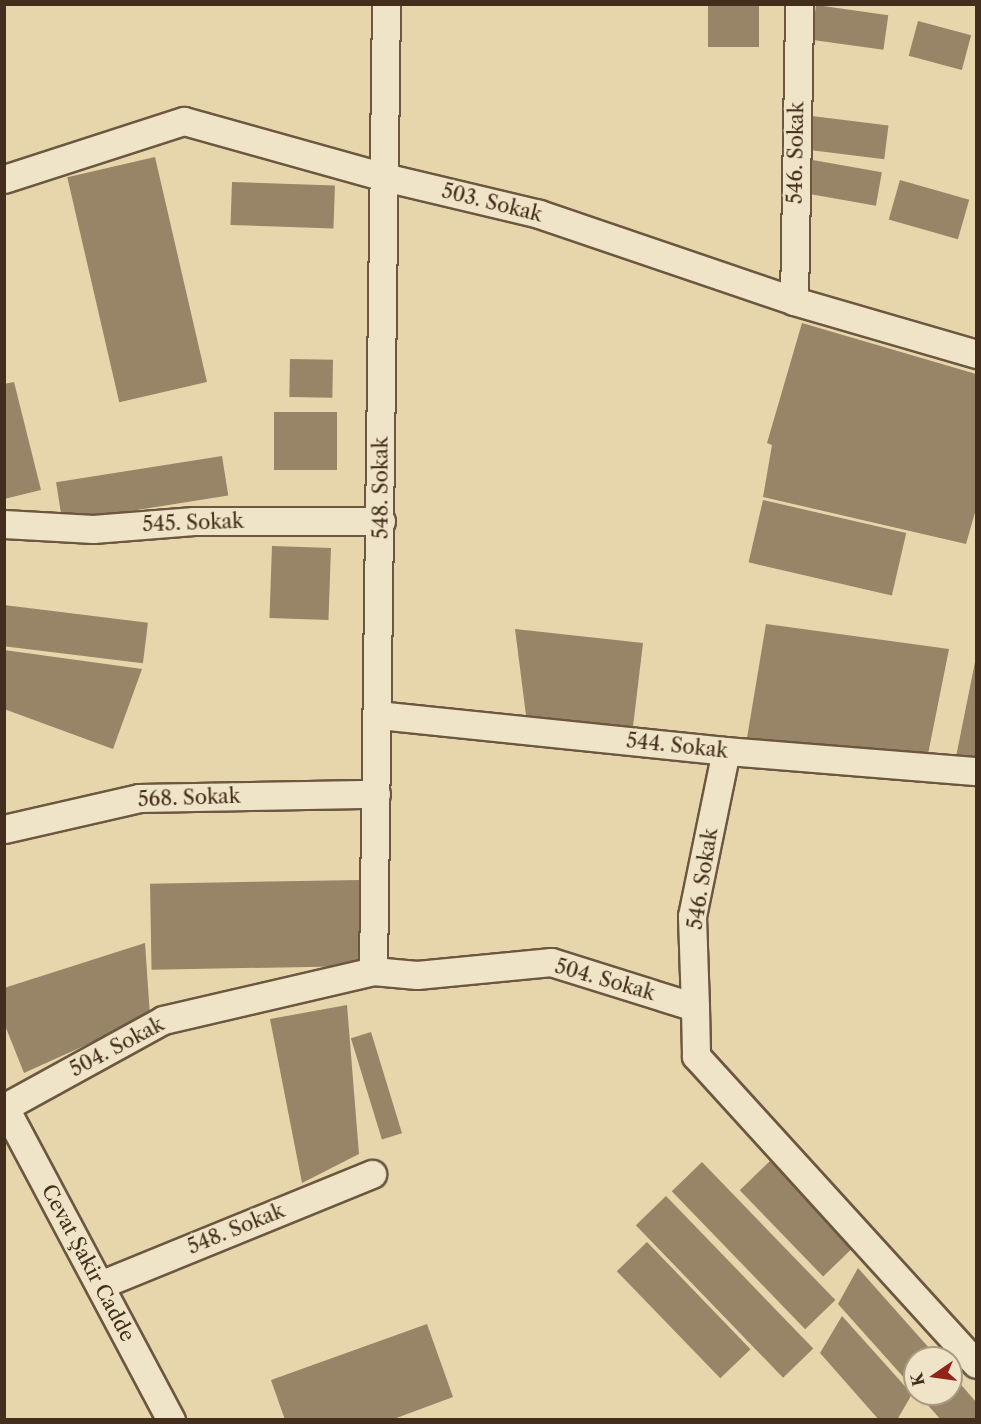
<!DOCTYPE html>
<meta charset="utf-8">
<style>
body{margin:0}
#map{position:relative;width:981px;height:1424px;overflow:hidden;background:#e7d5ab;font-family:"Libre Caslon Text",serif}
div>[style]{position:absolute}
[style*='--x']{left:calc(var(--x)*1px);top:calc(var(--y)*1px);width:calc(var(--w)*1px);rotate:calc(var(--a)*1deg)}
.building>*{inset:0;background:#988466;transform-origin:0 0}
.roads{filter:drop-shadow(2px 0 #6c5740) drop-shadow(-2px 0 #6c5740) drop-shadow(0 2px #6c5740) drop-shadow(0 -2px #6c5740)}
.street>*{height:27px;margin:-13.5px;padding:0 13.5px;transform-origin:13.5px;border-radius:13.5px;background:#efe4c8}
span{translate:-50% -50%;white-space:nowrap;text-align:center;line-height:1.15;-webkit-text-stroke:4.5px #efe4c8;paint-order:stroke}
.street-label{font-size:20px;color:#432d1c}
.frame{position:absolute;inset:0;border:6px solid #432d1c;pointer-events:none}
.north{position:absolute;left:903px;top:1346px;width:60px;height:60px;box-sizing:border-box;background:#efe4c8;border:2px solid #aa9b83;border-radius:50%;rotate:257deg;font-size:16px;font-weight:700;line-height:24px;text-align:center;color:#432d1c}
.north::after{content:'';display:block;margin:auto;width:21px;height:27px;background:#8f2418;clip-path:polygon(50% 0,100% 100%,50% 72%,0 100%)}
</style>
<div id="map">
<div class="building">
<i style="left:708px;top:4px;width:51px;height:43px"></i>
<i style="left:816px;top:5px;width:73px;height:35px;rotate:8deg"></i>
<i style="left:918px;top:21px;width:55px;height:36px;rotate:15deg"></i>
<i style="left:812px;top:116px;width:77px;height:34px;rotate:7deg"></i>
<i style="left:155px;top:157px;width:231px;height:90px;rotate:77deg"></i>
<i style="left:807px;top:159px;width:76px;height:34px;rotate:10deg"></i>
<i style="left:900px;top:180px;width:72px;height:41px;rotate:16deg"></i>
<i style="left:232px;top:182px;width:103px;height:43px;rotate:2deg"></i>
<i style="clip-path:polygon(802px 323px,976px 374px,976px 509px,966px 544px,763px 497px,772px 445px,767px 443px)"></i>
<i style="left:290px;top:359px;width:43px;height:38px;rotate:1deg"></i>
<i style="clip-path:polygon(14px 382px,41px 490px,4px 499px,4px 384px)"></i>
<i style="left:274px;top:412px;width:63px;height:58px"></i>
<i style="left:222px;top:456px;width:40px;height:168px;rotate:81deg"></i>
<i style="left:763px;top:500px;width:147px;height:64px;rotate:13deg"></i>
<i style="left:272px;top:546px;width:59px;height:72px;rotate:2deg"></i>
<i style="left:4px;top:605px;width:145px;height:41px;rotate:7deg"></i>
<i style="clip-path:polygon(766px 624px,949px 649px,928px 754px,746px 744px)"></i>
<i style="clip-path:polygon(515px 629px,643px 643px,632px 735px,527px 723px)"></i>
<i style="clip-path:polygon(4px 650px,142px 669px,113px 749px,4px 709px)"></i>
<i style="clip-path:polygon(975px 662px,976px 759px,956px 757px)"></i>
<i style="left:361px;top:880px;width:86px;height:211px;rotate:89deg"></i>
<i style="clip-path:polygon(145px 943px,150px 1016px,24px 1073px,4px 1023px,4px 988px)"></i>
<i style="clip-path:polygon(347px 1005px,359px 1154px,302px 1183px,270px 1019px)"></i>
<i style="left:371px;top:1032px;width:106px;height:21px;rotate:73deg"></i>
<i style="left:770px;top:1161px;width:120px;height:42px;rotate:46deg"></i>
<i style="left:702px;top:1162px;width:192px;height:42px;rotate:46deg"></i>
<i style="left:666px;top:1196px;width:212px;height:42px;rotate:46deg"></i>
<i style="left:647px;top:1242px;width:149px;height:42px;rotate:46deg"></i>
<i style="clip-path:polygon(858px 1268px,938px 1358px,915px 1358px,915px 1390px,838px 1304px)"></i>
<i style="clip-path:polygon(842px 1316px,912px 1394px,897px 1420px,879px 1420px,820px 1353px)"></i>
<i style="clip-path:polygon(427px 1324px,453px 1397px,391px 1420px,285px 1420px,271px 1380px)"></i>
<i style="clip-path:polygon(951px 1373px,976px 1402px,975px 1420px,941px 1420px,918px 1394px,951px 1394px)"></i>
</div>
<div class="roads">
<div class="street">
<i style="--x:4;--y:179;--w:189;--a:-17.9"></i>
<i style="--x:184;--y:121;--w:208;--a:15.6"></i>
<i style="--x:384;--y:177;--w:159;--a:13.4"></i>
<i style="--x:539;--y:214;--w:269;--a:18.8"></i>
<i style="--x:794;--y:301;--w:190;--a:16.2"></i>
<i style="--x:794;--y:301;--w:297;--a:-89"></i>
<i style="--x:4;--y:524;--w:89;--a:3.2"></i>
<i style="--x:93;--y:529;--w:101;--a:-4.5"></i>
<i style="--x:194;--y:521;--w:187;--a:0"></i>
<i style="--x:378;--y:715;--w:350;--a:5.9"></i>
<i style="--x:726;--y:751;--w:251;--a:4.6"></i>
<i style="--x:4;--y:829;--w:139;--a:-12.9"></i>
<i style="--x:139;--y:798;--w:237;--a:-1"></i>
<i style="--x:373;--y:971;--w:967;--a:-89.23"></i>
<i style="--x:695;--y:1007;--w:91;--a:-91.9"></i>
<i style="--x:692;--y:916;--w:168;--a:-78.4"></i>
<i style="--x:4;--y:1106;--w:356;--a:62"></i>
<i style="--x:5;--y:1107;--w:180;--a:-28.8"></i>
<i style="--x:163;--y:1020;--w:216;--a:-13.1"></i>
<i style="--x:373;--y:971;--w:44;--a:5.2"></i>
<i style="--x:417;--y:975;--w:135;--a:-5.5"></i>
<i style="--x:551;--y:962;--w:151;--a:17.4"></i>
<i style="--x:695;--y:1007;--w:49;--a:88.8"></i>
<i style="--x:696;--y:1056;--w:416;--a:47.7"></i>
<i style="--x:100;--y:1285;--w:294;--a:-22.2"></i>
</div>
</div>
<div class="street-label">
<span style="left:796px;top:153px;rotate:-89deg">546. Sokak</span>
<span style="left:492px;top:203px;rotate:14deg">503. Sokak</span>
<span style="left:381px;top:488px;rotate:-90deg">548. Sokak</span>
<span style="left:193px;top:523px;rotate:-2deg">545. Sokak</span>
<span style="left:677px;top:746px;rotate:6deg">544. Sokak</span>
<span style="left:189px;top:798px;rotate:-2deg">568. Sokak</span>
<span style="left:703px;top:879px;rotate:-81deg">546. Sokak</span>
<span style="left:605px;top:980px;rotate:16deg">504. Sokak</span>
<span style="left:117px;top:1047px;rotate:-28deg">504. Sokak</span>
<span style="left:236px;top:1229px;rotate:-22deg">548. Sokak</span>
<span style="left:88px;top:1263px;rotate:62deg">Cevat Şakir Cadde</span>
</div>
<div class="frame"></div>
<div class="north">K</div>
</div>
